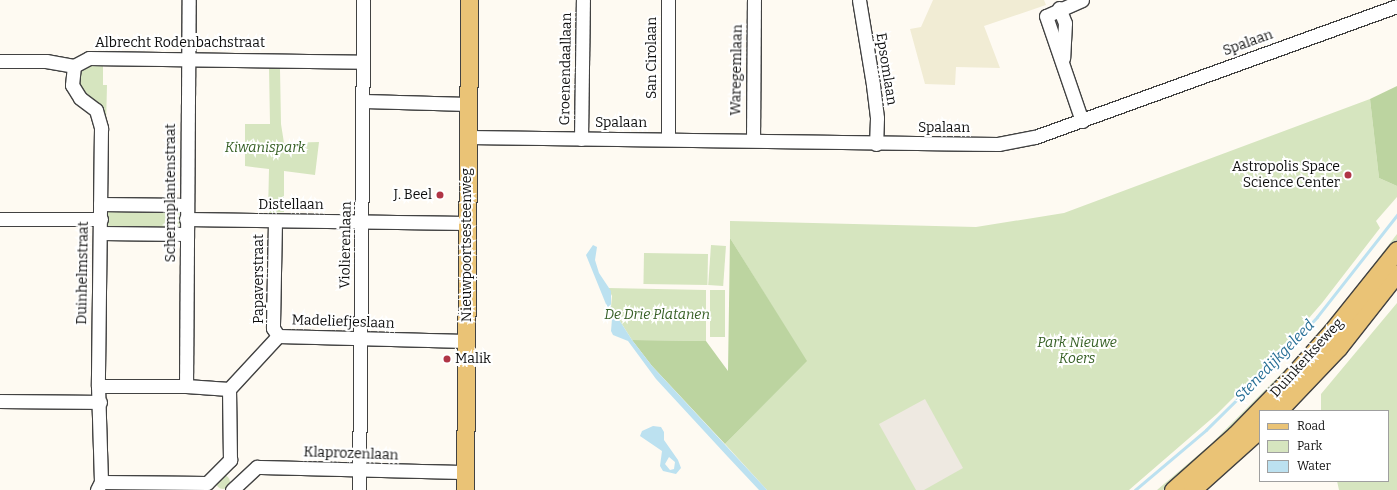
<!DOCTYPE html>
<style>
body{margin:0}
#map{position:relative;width:1397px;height:490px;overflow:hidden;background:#fefaf2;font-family:Bitter,serif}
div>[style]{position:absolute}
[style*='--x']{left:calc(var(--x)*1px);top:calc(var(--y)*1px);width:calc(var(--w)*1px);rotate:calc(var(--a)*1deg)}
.farmland>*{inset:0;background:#f1ecd4}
.green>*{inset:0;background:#d6e5bf;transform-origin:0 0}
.round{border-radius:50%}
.forest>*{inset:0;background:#bcd4a0}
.plaza>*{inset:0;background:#eee9e1}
.water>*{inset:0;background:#bce1f0}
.stream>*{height:2.5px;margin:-1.25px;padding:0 1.25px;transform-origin:1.25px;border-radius:1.25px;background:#bce1f0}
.roads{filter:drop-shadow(1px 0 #424242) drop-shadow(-1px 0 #424242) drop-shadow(0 1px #424242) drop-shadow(0 -1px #424242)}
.minor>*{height:13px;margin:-6.5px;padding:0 6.5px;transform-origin:6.5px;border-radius:6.5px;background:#fff}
.major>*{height:17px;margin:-8.5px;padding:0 8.5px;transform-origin:8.5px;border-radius:8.5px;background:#eac376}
.dots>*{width:11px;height:11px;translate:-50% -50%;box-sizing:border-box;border:2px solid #fff;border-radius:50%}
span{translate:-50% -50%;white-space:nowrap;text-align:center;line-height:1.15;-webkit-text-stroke:4px #fff;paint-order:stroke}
.street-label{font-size:14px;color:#0f0f0f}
.park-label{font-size:14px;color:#376026;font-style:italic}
.poi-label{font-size:14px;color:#0f0f0f}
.right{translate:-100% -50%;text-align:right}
.left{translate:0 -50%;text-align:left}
.water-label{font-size:15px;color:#256d94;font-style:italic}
.legend{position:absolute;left:1259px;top:410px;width:130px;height:72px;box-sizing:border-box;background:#fff;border:1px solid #9f9f9f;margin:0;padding:5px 7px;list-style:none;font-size:12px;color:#0f0f0f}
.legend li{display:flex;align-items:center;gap:8px;height:20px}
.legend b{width:20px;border:1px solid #9f9f9f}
</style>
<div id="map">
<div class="farmland">
<i style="clip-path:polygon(933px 0,1044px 0,1046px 5px,984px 26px,1000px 68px,956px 67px,955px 85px,925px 84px,910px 29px,921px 27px)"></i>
</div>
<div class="green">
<i style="clip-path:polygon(103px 60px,103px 85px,107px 85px,106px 126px,74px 80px,79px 66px)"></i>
<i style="clip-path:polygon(269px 68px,280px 69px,281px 124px,284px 143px,319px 142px,315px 175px,284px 171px,284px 212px,268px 213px,269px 169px,245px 166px,245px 124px,270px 124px)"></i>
<i style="clip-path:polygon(1370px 99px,1379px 178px,1397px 186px,1397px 197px,1376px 221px,1380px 228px,1322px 303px,1282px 349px,1217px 414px,1129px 490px,767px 490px,725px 444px,806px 361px,730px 238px,730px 221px,976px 227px,1064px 213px)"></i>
<i style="left:107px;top:210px;width:75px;height:17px;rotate:1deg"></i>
<i style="clip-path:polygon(1397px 234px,1397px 240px,1345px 308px,1259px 402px,1169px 485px,1163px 490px,1157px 490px,1211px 444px,1296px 359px,1344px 303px)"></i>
<i style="left:711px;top:245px;width:15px;height:40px;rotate:4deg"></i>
<i style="left:644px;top:253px;width:64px;height:31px;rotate:1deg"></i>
<i style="clip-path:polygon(608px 288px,706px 290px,706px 341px,632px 340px,611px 307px,612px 296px)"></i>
<i style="left:710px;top:290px;width:15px;height:47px"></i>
<i style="clip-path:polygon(1397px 303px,1397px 490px,1339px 490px,1337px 481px,1388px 481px,1388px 411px,1321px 411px,1321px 394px)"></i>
<i class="round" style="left:216px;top:475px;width:14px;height:14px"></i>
</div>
<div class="forest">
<i style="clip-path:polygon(1397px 86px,1397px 186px,1379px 178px,1370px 99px)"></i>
<i style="clip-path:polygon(730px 238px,807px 361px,725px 444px,652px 366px,632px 340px,706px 341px,728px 371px)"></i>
</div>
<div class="plaza">
<i style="clip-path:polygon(925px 399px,963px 468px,924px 490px,916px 490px,879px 424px)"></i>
</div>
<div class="water">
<i style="clip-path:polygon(593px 245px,597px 247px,595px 260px,599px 273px,611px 291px,611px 307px,632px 340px,652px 366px,767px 490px,759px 490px,728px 457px,656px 379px,628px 341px,613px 335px,611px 331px,612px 319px,586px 255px)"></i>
<i style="clip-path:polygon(evenodd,653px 426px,661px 427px,664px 432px,664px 440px,678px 460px,681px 468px,676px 474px,663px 471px,660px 466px,662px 451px,640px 436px,642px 431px,653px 426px,669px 457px,675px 462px,674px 469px,670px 470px,665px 464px,669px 457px)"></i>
</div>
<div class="stream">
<i style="--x:1135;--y:490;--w:93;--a:-40.2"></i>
<i style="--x:1206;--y:430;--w:98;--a:-44.6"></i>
<i style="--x:1276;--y:361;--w:60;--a:-47"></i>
<i style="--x:1317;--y:317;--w:130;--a:-51.9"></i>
</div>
<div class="roads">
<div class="minor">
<i style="--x:859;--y:0;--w:86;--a:80.6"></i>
<i style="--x:873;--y:85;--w:33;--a:83"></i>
<i style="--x:877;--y:118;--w:26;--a:92"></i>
<i style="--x:1082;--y:0;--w:39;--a:156"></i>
<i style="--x:1046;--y:16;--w:111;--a:71.1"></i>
<i style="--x:1059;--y:8;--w:16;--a:68"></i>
<i style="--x:1065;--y:23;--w:35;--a:93"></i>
<i style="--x:0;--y:61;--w:46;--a:0"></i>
<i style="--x:46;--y:61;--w:28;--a:10"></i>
<i style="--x:74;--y:66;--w:17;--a:-28"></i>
<i style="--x:89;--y:58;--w:274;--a:0.8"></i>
<i style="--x:74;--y:66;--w:19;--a:96"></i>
<i style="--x:72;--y:85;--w:15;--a:58"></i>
<i style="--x:80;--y:98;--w:20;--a:37"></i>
<i style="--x:96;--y:110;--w:19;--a:74"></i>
<i style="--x:101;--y:128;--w:258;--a:90.7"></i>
<i style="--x:98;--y:386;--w:96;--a:88.2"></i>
<i style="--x:101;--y:482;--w:9;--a:117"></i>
<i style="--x:364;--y:101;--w:104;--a:1.7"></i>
<i style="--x:468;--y:137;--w:530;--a:0.76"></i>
<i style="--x:998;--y:144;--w:38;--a:-11"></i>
<i style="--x:1035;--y:137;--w:385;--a:-19.9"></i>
<i style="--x:581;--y:139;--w:139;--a:-89.2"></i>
<i style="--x:668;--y:139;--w:139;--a:-90"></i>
<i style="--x:753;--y:140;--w:140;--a:-89.6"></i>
<i style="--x:100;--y:204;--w:86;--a:0.7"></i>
<i style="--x:0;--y:219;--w:101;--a:0"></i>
<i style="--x:186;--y:219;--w:281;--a:0.8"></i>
<i style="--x:275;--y:221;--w:107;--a:91.1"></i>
<i style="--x:273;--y:328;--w:9;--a:58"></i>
<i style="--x:102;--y:233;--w:84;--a:0.7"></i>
<i style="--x:98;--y:386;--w:88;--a:0"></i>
<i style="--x:186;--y:386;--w:43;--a:4"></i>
<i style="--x:229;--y:389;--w:72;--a:-47.2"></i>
<i style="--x:278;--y:336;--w:188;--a:1.5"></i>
<i style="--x:186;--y:386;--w:386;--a:-89.6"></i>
<i style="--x:0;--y:401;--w:100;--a:0.6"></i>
<i style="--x:101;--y:482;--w:106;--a:0.5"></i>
<i style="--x:207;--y:483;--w:33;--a:-45"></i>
<i style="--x:230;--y:460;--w:71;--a:-90.8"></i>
<i style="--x:232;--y:490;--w:34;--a:-43"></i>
<i style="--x:257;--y:467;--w:208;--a:1.4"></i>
<i style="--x:359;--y:490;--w:490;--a:-89.5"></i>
</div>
<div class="major">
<i style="--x:1278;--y:411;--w:87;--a:-46.4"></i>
<i style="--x:1338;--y:348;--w:95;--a:-51.8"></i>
<i style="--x:465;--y:490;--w:490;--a:-89.5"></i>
<i style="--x:1173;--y:490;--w:83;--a:-41.6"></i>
<i style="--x:1235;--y:435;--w:71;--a:-45.6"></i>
<i style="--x:1285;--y:384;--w:71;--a:-48.4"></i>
<i style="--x:1332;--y:331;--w:104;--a:-51.3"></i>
<i style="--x:1192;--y:490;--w:91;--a:-41.9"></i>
</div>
</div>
<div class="dots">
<i style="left:1348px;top:175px;background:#b03546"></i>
<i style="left:440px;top:195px;background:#b03546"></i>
<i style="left:447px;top:359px;background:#b03546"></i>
</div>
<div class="street-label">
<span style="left:180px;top:43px">Albrecht Rodenbachstraat</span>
<span style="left:1248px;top:43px;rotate:-20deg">Spalaan</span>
<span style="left:652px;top:58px;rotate:-90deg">San Cirolaan</span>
<span style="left:566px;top:69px;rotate:-89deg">Groenendaallaan</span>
<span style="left:886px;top:69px;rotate:81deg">Epsomlaan</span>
<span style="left:737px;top:70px;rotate:-89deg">Waregemlaan</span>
<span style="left:621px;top:123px">Spalaan</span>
<span style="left:944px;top:128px">Spalaan</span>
<span style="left:171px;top:193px;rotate:-90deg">Schermplantenstraat</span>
<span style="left:291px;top:205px">Distellaan</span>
<span style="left:346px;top:245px;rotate:-89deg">Violierenlaan</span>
<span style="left:467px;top:245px;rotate:-90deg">Nieuwpoortsesteenweg</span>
<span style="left:83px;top:273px;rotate:-89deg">Duinhelmstraat</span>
<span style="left:259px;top:279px;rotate:-90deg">Papaverstraat</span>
<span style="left:343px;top:322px;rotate:2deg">Madeliefjeslaan</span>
<span style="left:1307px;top:358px;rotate:-48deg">Duinkerkseweg</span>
<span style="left:351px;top:454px;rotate:2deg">Klaprozenlaan</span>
</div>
<div class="park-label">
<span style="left:265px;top:148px">Kiwanispark</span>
<span style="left:657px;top:315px">De Drie Platanen</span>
<span style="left:1077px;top:351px">Park Nieuwe<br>Koers</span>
</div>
<div class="poi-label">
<span class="right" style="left:1340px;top:175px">Astropolis Space<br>Science Center</span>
<span class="right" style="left:432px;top:195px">J. Beel</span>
<span class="left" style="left:455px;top:359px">Malik</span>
</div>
<div class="water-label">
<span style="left:1275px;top:361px;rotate:-46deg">Stenedijkgeleed</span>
</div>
<ul class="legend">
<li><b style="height:5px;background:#eac376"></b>Road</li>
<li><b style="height:11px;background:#d6e5bf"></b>Park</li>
<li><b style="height:11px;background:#bce1f0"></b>Water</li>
</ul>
</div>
